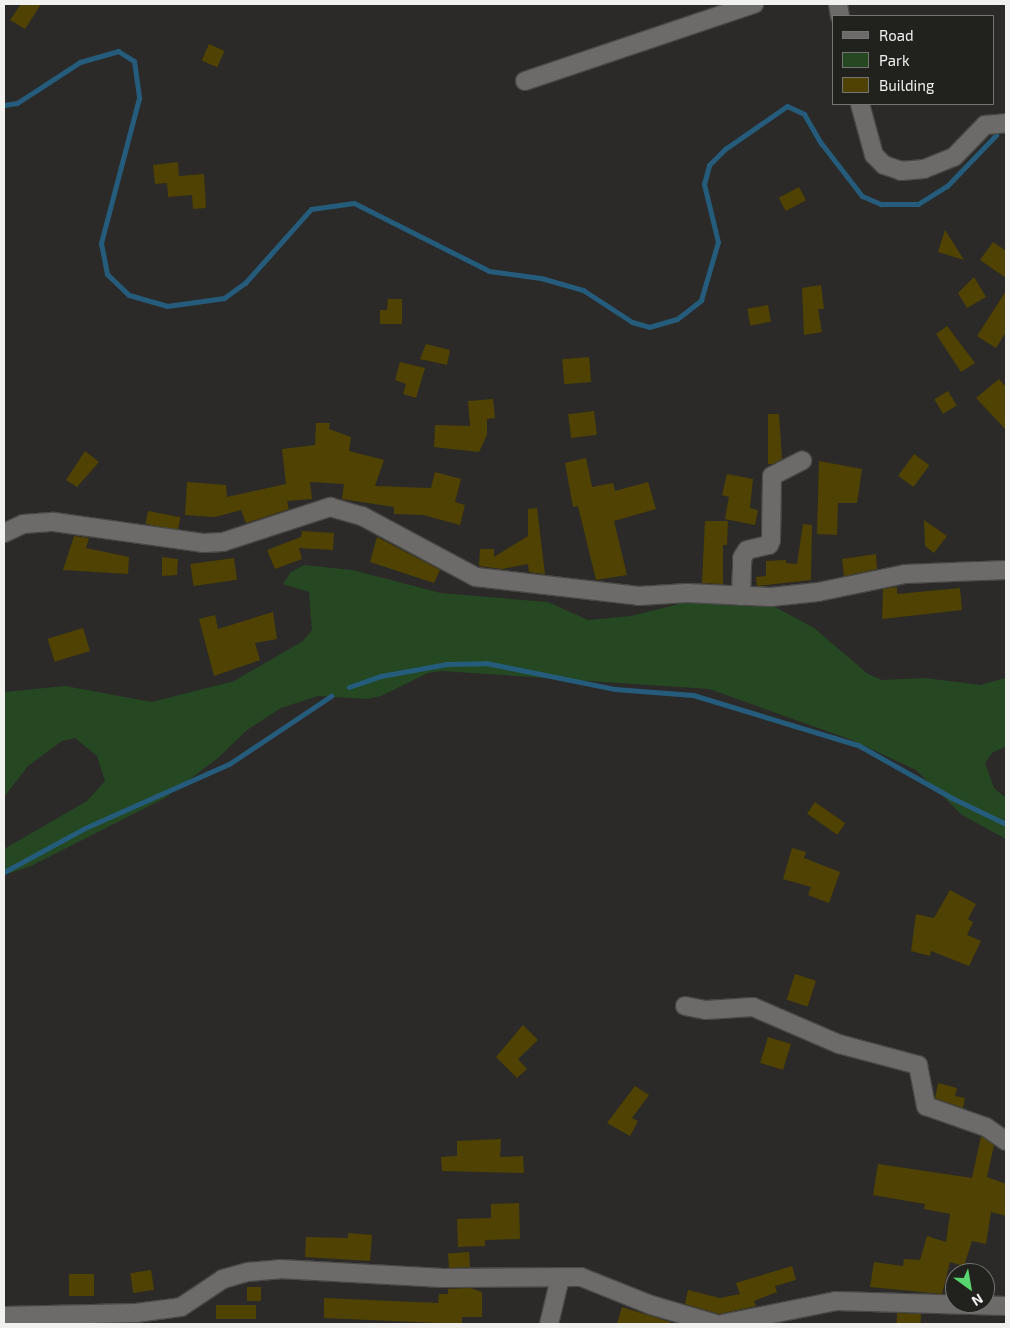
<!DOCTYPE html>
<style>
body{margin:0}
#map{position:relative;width:1010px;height:1328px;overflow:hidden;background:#2b2a28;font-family:"Exo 2",sans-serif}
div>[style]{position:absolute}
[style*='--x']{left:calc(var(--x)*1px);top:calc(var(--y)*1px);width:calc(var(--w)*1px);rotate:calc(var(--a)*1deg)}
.green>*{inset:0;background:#254721}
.stream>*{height:5px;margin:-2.5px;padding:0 2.5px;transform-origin:2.5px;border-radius:2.5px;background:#255c7b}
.building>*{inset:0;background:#4f4202;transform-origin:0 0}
.roads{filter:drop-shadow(1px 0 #484846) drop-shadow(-1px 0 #484846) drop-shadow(0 1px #484846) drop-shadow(0 -1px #484846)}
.minor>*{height:18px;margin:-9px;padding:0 9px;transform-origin:9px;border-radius:9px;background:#6c6b69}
span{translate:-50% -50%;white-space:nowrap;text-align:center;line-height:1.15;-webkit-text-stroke:4px #21211e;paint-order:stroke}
.frame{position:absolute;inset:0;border:5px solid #f1f1ef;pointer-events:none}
.legend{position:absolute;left:832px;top:15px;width:162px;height:90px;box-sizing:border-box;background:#21211e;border:1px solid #747472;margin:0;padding:6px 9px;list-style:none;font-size:15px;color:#f1f1ef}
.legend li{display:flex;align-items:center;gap:10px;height:25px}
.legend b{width:25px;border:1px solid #747472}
.north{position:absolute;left:945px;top:1263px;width:50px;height:50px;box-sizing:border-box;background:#21211e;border:1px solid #747472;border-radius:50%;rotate:148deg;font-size:14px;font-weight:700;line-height:20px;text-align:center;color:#f1f1ef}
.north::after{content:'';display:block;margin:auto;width:18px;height:22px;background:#59d56f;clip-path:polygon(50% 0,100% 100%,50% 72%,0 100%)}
</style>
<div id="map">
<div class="green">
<i style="clip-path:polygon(304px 565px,352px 570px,441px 593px,548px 602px,588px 620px,631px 616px,687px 602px,775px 607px,814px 628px,868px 674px,882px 680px,925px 678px,980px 685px,1006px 678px,1006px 747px,993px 752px,985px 763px,994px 788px,1006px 798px,1006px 839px,962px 815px,916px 770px,852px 740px,709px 689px,442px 671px,428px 673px,381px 696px,367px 699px,318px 696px,281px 708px,247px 730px,218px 758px,165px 798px,31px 866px,4px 875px,4px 849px,87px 801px,105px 781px,97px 756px,75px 738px,62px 741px,28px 766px,4px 797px,4px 692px,65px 686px,152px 702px,234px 681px,303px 641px,312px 630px,309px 592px,283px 584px,291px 572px)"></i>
</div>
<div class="stream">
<i style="--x:4;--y:105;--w:13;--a:-9"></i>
<i style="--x:17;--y:103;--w:75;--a:-33.1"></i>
<i style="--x:80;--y:62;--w:40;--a:-16"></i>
<i style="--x:118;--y:51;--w:19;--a:32"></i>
<i style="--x:134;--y:61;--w:37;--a:82"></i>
<i style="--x:139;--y:98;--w:150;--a:104.7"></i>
<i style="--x:101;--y:243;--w:32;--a:79"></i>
<i style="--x:107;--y:274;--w:30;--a:44"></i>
<i style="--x:129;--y:295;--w:40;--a:16"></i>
<i style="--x:167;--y:306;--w:58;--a:-8"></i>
<i style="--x:224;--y:298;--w:26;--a:-36"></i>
<i style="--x:245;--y:283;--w:99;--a:-48.3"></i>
<i style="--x:311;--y:209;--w:43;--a:-7.9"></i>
<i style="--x:354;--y:203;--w:151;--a:26.7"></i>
<i style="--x:489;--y:271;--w:52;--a:7.7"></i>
<i style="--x:541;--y:278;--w:44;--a:15.9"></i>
<i style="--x:583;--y:290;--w:59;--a:33.1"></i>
<i style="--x:632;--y:322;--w:18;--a:16"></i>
<i style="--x:649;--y:327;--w:29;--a:-16"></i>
<i style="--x:677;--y:319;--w:31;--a:-38"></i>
<i style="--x:701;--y:300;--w:60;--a:-73.7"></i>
<i style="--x:718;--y:242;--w:60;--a:-103.6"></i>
<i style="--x:704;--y:184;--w:20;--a:-75"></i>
<i style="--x:709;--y:165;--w:23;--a:-45"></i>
<i style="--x:725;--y:149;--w:75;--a:-34.7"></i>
<i style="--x:787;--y:106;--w:19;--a:25"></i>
<i style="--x:804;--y:114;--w:34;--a:60"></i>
<i style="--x:821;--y:143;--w:67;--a:52.3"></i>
<i style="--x:862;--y:196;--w:21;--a:23"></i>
<i style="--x:881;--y:204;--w:37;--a:0"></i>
<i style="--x:918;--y:204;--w:34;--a:-32"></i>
<i style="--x:947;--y:186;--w:71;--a:-46.1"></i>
<i style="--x:349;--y:687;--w:34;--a:-19"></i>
<i style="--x:381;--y:676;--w:67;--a:-10.3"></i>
<i style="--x:447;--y:664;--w:39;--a:-1"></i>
<i style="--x:486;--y:663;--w:132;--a:11.4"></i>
<i style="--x:615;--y:689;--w:78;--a:4.4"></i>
<i style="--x:693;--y:695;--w:172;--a:16.9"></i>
<i style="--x:858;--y:745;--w:108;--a:29.4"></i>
<i style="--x:952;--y:798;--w:60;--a:25.7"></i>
<i style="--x:4;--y:872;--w:92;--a:-28.5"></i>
<i style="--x:85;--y:828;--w:158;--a:-24"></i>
<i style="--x:229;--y:764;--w:123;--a:-33.7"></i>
</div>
<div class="building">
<i style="clip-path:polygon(21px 4px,41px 4px,25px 29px,10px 20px)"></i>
<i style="left:209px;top:44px;width:17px;height:18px;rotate:24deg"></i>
<i style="clip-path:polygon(178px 162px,179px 176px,204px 174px,206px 208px,193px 209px,192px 195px,168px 197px,167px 183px,155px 184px,153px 165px)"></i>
<i style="left:799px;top:187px;width:15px;height:23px;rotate:62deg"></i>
<i style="clip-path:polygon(945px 230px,964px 260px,938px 252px)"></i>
<i style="clip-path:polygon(993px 242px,1006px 251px,1006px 278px,980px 260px)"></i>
<i style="clip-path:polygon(974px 277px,986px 297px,967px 308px,958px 293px)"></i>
<i style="clip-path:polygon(821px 285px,824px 309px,818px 309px,822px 332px,804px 335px,802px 288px)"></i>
<i style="clip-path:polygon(1006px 291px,1006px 332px,996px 348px,977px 336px)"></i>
<i style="clip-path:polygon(388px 299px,402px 299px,402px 324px,380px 324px,380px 310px,387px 310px)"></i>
<i style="left:768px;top:305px;width:17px;height:21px;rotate:80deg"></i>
<i style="clip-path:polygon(947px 326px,975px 363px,961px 372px,936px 334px)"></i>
<i style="clip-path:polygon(426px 344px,450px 350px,447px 365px,420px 359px)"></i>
<i style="left:589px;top:357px;width:25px;height:27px;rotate:85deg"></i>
<i style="clip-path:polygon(400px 362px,425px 368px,416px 398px,403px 394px,406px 384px,395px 380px)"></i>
<i style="clip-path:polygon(999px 379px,1006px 387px,1006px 430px,976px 398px)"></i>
<i style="left:948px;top:391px;width:17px;height:16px;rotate:59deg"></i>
<i style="clip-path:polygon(493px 399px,495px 418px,487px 419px,487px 435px,479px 452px,434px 447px,435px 425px,470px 426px,468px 401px)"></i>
<i style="left:594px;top:411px;width:24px;height:26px;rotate:83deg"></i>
<i style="clip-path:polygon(768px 414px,779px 414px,782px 459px,773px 464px,768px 464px)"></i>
<i style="clip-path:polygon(316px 423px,330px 423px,329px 429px,351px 437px,349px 451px,384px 460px,375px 486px,431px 488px,435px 472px,461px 479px,455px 502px,465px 505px,460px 525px,423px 515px,394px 514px,394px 507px,342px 499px,344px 484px,310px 482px,312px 499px,287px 501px,289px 509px,246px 523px,241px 510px,215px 517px,185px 515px,187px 482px,226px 485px,227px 497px,286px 484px,282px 449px,315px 445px)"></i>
<i style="clip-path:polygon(85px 451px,99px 462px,77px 487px,66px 480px)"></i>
<i style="left:914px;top:454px;width:19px;height:27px;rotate:36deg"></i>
<i style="clip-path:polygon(586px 458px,592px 487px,613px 483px,615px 491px,648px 482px,656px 509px,614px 521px,627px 575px,596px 580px,578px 506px,573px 507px,565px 463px)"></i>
<i style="clip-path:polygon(819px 461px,862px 469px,857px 503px,838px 503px,837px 535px,817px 534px)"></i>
<i style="clip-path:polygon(727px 474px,753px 479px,750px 508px,758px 510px,755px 525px,725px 519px,729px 497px,722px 495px)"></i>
<i style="clip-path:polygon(537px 508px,545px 574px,529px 572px,528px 564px,502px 569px,479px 566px,480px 549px,494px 549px,494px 557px,528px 536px,528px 509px)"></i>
<i style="left:148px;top:511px;width:33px;height:13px;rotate:11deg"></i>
<i style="clip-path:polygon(924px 520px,947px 536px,934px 553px,925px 546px)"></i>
<i style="clip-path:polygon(705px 521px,728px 521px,727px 545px,723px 545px,723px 584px,702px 583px)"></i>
<i style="clip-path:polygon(803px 524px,812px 525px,811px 580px,757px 586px,756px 577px,766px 576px,766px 561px,786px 560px,786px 563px,797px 564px)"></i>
<i style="clip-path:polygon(302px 531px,334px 533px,333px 550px,299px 548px,302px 559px,275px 569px,267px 550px,301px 537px)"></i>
<i style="clip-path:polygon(74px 536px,89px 538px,86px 548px,129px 557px,128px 574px,63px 570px)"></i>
<i style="clip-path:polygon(377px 537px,440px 570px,434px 583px,370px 562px)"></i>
<i style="clip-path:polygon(876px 554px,877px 569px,844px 576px,842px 559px)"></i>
<i style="clip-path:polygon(162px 557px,178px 559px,177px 575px,162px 576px)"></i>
<i style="left:234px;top:558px;width:22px;height:44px;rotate:82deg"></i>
<i style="clip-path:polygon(897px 587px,897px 594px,960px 588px,962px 610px,882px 619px,883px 589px)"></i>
<i style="clip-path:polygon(273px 612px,277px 639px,255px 643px,260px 660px,214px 676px,199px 619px,215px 615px,218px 629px)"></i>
<i style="left:83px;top:628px;width:24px;height:37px;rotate:73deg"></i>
<i style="left:815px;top:802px;width:37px;height:14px;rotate:35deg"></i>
<i style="clip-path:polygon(792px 848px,806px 852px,804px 858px,840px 872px,829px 903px,808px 895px,811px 887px,783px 879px)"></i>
<i style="clip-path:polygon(950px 890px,976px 904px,968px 919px,973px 922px,967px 935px,981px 941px,969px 966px,931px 951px,930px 956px,911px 951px,916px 914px,934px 918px)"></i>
<i style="left:795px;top:974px;width:22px;height:27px;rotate:18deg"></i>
<i style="clip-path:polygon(523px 1025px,538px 1040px,518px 1059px,527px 1069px,517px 1078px,496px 1057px)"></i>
<i style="left:768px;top:1037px;width:24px;height:27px;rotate:17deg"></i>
<i style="clip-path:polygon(938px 1083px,957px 1088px,955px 1096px,965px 1098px,963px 1108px,935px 1098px)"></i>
<i style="clip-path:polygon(635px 1086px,649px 1095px,632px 1118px,638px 1121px,630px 1136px,607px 1123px)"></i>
<i style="clip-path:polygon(981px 1136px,994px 1145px,987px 1177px,1006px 1184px,1006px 1216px,991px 1212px,986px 1244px,972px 1241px,964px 1266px,950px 1262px,942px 1294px,870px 1287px,874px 1262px,903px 1266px,904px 1259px,920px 1260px,927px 1236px,946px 1242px,950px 1214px,924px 1209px,925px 1204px,873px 1195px,878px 1164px,972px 1178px)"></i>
<i style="clip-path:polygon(501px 1139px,500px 1157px,523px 1156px,524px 1173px,442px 1171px,441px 1157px,457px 1156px,457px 1141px)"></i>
<i style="clip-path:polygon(519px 1203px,520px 1239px,485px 1240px,485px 1246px,458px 1247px,457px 1219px,491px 1218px,491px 1204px)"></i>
<i style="clip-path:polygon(348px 1233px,372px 1235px,370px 1261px,305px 1257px,306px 1237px,348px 1238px)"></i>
<i style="left:469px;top:1252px;width:15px;height:21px;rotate:86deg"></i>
<i style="clip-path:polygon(792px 1266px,796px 1280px,775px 1286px,777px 1292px,754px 1301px,756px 1306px,719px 1314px,685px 1304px,688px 1290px,720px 1298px,740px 1294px,736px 1283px)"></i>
<i style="left:151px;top:1270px;width:20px;height:21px;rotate:81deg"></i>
<i style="left:69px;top:1274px;width:25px;height:22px"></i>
<i style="left:261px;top:1287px;width:14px;height:14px;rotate:90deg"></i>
<i style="clip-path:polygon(470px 1288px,482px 1292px,482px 1317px,462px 1317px,462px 1324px,324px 1318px,324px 1298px,438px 1303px,439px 1294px,448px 1294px,448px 1289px)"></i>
<i style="left:216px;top:1305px;width:40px;height:14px"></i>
<i style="clip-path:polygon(622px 1307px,670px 1322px,670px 1324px,617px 1324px)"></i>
<i style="left:897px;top:1313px;width:24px;height:11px;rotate:2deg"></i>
</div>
<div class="roads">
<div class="minor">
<i style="--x:838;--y:4;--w:12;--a:81"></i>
<i style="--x:525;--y:81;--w:242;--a:-18.6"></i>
<i style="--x:860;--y:104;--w:53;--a:74.6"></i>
<i style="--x:874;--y:155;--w:14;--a:45"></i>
<i style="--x:884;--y:165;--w:18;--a:19"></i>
<i style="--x:901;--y:171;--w:23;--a:-5"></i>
<i style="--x:924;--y:169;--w:32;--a:-22"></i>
<i style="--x:954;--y:157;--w:45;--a:-45.9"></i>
<i style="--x:985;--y:125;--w:21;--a:-5"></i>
<i style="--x:4;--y:533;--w:21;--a:-25"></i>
<i style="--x:23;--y:524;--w:31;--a:-4"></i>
<i style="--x:54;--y:522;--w:150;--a:8"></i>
<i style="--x:203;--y:543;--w:20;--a:-3"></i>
<i style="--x:223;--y:542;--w:113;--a:-18.1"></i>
<i style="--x:330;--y:507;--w:33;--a:16"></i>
<i style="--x:362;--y:516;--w:129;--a:28.2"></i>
<i style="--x:476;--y:577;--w:164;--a:6.6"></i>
<i style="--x:639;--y:596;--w:48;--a:-3.6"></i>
<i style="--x:687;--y:593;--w:84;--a:2.7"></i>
<i style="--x:771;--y:597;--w:47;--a:-6.1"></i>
<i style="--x:818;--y:592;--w:89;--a:-11.7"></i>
<i style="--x:905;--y:574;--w:101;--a:-2.3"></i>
<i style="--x:741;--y:596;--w:38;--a:-88"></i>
<i style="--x:742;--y:558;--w:9;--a:-58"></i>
<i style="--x:747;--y:550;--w:23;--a:-13"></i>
<i style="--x:769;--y:545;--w:5;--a:-68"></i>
<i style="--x:771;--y:540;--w:64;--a:-89.1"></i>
<i style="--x:772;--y:476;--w:34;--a:-27"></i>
<i style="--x:685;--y:1006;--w:21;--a:11"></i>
<i style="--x:706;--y:1010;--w:47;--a:-3.7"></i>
<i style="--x:753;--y:1007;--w:94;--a:23.3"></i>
<i style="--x:839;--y:1044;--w:82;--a:14.9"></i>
<i style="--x:918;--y:1065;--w:42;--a:79"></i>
<i style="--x:926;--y:1106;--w:64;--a:19.3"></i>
<i style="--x:986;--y:1127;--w:24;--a:35"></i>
<i style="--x:4;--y:1316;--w:132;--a:-1.3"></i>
<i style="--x:136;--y:1313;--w:45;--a:-7.6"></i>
<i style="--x:181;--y:1307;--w:50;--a:-33.7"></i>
<i style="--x:223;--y:1279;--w:26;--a:-16"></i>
<i style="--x:248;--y:1272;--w:32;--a:-5"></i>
<i style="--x:280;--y:1269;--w:163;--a:3.2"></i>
<i style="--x:443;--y:1278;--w:138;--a:-0.4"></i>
<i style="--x:581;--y:1277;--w:75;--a:21.8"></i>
<i style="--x:651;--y:1305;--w:68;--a:16.3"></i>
<i style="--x:549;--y:1324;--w:47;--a:-76.6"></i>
<i style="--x:722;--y:1324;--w:116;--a:-11.4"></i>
<i style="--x:836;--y:1301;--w:170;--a:1.7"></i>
</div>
</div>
<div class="frame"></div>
<ul class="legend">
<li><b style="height:6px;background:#6c6b69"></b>Road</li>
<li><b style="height:14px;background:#254721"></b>Park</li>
<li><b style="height:14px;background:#4f4202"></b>Building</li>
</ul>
<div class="north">N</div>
</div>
